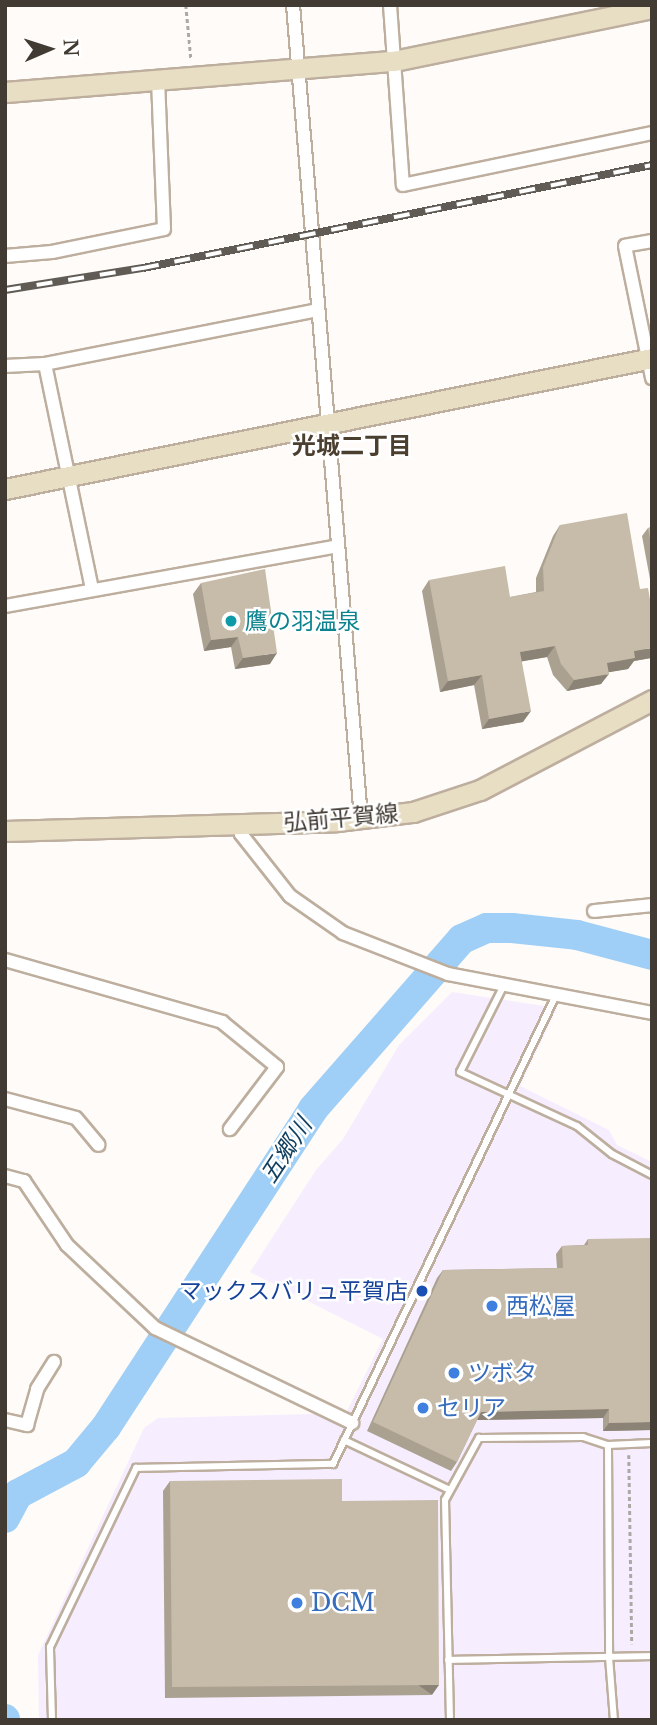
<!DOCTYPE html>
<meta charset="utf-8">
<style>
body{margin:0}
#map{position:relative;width:657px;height:1725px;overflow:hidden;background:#fefbf8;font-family:"Libre Baskerville","Noto Sans JP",serif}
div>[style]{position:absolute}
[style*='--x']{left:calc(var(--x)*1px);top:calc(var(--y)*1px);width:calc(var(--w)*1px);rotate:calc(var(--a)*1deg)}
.commercial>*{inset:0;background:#f6eeff}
.river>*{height:30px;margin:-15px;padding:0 15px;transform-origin:15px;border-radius:15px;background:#9fcff6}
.path>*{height:2.5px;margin-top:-1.25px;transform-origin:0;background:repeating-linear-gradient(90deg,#aca8a3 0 3.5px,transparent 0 7px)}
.roads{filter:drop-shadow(2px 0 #bdae9e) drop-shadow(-2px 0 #bdae9e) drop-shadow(0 2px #bdae9e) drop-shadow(0 -2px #bdae9e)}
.lane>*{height:6px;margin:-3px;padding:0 3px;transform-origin:3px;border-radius:3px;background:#fff}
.street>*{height:12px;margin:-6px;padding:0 6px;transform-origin:6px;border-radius:6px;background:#fff}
.secondary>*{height:19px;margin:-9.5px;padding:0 9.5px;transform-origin:9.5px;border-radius:9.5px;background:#e8dec4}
.rail>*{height:8px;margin-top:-4px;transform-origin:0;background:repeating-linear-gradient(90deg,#fff 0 16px,#605b55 0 32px);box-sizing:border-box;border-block:2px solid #605b55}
.wall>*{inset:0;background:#aba191}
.shaded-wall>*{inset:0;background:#8b8376;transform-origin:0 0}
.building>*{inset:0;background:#c7bba9}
.dots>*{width:19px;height:19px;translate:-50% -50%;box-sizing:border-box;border:4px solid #fff;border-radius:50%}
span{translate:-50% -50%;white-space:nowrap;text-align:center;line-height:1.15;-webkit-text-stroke:5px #fff;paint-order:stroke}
.culture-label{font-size:23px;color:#0d838f}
.left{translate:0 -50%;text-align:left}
.street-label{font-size:23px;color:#413b34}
.transit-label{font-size:23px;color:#164399}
.right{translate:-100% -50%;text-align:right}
.shop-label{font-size:23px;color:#366cbe}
.neighbourhood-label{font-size:24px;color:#4b3f30;font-weight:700}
.water-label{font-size:24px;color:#103f5f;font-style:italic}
.frame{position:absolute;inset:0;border:7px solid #413b34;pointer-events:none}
.north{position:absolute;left:14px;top:14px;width:70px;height:70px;-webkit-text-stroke:5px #fff;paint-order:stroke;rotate:87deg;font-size:19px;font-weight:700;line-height:28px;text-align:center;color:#413b34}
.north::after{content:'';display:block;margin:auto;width:24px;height:32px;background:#413b34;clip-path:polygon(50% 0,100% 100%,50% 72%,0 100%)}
</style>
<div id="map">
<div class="commercial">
<i style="clip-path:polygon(452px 992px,557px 1008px,520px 1086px,609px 1130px,617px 1145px,652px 1162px,652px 1720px,39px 1720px,38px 1655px,144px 1428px,158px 1418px,346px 1413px,383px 1339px,250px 1272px,316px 1170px,343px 1139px,399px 1045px)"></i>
</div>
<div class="river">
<i style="--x:5;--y:1518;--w:27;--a:-62"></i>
<i style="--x:18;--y:1494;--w:66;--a:-28.1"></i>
<i style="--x:76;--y:1463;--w:47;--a:-50.2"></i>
<i style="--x:106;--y:1427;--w:379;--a:-56.9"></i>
<i style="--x:313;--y:1109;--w:226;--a:-48.8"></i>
<i style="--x:462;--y:939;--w:27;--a:-24"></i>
<i style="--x:487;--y:928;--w:25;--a:0"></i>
<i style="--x:512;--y:928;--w:65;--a:6.1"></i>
<i style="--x:577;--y:935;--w:78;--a:14.9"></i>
<i style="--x:5;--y:1719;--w:1;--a:90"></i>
</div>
<div class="path">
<i style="--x:186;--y:5;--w:53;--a:84.6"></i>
<i style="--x:629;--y:1455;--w:189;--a:89.1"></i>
</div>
<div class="roads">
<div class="lane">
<i style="--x:504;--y:985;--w:97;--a:116.8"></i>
<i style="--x:460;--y:1072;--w:129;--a:24.8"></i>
<i style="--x:577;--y:1126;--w:45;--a:38.7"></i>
<i style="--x:612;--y:1154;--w:45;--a:27.7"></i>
<i style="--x:344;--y:1440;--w:117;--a:25.3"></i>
<i style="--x:608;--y:1445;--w:212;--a:89.7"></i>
<i style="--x:609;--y:1657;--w:63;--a:85.5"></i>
<i style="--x:448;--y:1660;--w:204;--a:-1.1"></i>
<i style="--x:52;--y:1720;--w:73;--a:-91.6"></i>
<i style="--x:50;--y:1647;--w:199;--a:-64.3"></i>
<i style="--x:136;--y:1468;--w:197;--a:-1.2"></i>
<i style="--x:333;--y:1464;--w:519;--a:-64.57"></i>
<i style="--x:450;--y:1720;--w:220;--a:-91.3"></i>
<i style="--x:445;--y:1500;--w:71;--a:-61.3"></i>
<i style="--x:479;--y:1438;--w:104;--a:-0.6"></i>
<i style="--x:583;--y:1437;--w:26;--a:18"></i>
<i style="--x:608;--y:1445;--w:44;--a:-2.6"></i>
</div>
<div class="street">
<i style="--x:293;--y:5;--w:817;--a:85.22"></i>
<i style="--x:390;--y:5;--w:180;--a:85.9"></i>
<i style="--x:403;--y:185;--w:254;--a:-11.8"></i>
<i style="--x:652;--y:241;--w:27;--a:170"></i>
<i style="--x:625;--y:246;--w:135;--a:78.4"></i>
<i style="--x:5;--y:256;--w:47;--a:-4.9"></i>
<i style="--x:52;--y:252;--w:114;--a:-11.6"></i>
<i style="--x:164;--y:229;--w:149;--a:-92.3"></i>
<i style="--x:45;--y:364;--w:230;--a:78.2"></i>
<i style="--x:5;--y:366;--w:40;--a:-2.9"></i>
<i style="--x:45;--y:364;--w:278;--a:-11.2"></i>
<i style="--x:5;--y:606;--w:338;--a:-10.2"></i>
<i style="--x:239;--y:824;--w:10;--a:79"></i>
<i style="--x:241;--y:834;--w:79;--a:51.7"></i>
<i style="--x:290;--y:896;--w:65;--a:34.9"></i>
<i style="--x:343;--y:933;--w:113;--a:21.3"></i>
<i style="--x:448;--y:974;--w:208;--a:10.8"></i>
<i style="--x:594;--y:911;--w:58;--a:-5.9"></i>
<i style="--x:5;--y:960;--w:226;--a:15.9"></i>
<i style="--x:222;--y:1022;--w:71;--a:39.3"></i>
<i style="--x:277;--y:1067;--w:78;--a:127.2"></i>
<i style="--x:5;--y:1099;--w:73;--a:15"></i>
<i style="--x:76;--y:1118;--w:35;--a:50"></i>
<i style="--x:5;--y:1176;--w:20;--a:15"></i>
<i style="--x:24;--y:1181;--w:77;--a:56.1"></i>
<i style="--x:67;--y:1245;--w:121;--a:43.3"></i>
<i style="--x:155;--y:1328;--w:219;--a:25.7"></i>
<i style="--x:5;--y:1420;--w:23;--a:13"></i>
<i style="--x:27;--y:1425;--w:37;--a:-74"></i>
<i style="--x:37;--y:1389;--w:32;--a:-58"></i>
</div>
<div class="secondary">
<i style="--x:5;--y:92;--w:390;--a:-4.6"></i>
<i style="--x:394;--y:61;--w:263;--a:-11.6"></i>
<i style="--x:5;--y:489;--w:660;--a:-11.45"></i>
<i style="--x:5;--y:831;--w:332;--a:-1.7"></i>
<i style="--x:337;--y:821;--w:77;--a:-6.8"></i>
<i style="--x:413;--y:812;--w:71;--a:-18.2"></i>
<i style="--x:480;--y:790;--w:194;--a:-27.6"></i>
</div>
</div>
<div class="rail">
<i style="--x:5;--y:290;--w:140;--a:-9.1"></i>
<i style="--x:143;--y:268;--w:519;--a:-11.44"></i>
</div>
<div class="wall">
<i style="clip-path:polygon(560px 525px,651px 658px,634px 661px,628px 669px,608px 672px,601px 684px,567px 691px,553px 675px,547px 657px,522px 661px,523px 722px,482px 729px,474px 685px,440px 692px,422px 591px,429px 580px,510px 597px,536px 592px,536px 578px,553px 536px)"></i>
<i style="clip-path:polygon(652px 527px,652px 590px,642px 536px,648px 528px)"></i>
<i style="clip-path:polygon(201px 583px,270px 664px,235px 669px,231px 647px,204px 651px,193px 594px)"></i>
<i style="clip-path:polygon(588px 1239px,652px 1430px,603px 1431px,603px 1418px,477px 1420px,457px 1462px,451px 1471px,367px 1431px,437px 1278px,443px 1270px,557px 1268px,556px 1254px,562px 1246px,584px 1245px)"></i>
<i style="clip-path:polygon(170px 1481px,342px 1501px,432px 1695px,165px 1698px,163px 1491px)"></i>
</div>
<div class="shaded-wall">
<i style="clip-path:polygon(238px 637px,231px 647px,204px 651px,211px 640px)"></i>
<i style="clip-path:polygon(555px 646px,547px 657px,513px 663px,520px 652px)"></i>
<i style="clip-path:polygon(652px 648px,651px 658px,634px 661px,628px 669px,599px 674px,607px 663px,634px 651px)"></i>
<i style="clip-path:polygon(277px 653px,270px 664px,235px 669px,243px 658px)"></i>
<i style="clip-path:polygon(609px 674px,601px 684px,567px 691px,574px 680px)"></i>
<i style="clip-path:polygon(482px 675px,474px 685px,440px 692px,448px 681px)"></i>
<i style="clip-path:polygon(531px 711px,523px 722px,482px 729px,489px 719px)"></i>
<i style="clip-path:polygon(609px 1409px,603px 1418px,475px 1420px,481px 1412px)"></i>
<i style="clip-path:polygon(652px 1422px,652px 1430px,603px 1431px,609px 1423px)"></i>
<i style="left:439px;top:1685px;width:12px;height:267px;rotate:125deg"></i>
</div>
<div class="building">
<i style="clip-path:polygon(627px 513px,640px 589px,648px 588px,652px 611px,652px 648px,634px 651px,635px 658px,607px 663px,609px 674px,574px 680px,561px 664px,555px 646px,520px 652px,531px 711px,489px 719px,482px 675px,448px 681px,429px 580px,505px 566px,510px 597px,544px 591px,543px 567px,560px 525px)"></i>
<i style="clip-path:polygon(652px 527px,652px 550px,648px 528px)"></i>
<i style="clip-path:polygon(265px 569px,277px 653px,243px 658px,238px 637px,211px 640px,201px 583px)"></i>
<i style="clip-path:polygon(652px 1238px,652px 1422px,609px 1423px,609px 1409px,481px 1412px,457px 1462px,373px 1422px,443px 1270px,563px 1268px,562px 1246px,588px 1245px,588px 1239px)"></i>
<i style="clip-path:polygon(342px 1479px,342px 1501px,438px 1500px,439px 1685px,172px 1687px,170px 1481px)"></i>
</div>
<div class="dots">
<i style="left:231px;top:621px;background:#0f9aa8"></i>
<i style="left:422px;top:1291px;background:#1a4fb4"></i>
<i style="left:492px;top:1306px;background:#3f7fe0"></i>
<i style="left:454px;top:1373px;background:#3f7fe0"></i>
<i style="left:423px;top:1408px;background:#3f7fe0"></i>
<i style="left:297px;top:1603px;background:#3f7fe0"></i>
</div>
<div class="culture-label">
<span class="left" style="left:245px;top:621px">鷹の羽温泉</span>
</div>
<div class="street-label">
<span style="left:341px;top:818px;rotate:-5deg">弘前平賀線</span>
</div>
<div class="transit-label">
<span class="right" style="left:408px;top:1291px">マックスバリュ平賀店</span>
</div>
<div class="shop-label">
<span class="left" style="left:506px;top:1306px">西松屋</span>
<span class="left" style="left:468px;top:1373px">ツボタ</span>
<span class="left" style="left:437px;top:1408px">セリア</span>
<span class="left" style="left:311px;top:1603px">DCM</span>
</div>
<div class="neighbourhood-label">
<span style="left:352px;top:446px">光城二丁目</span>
</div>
<div class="water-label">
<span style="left:286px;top:1150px;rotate:-57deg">五郷川</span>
</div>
<div class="frame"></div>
<div class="north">N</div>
</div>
